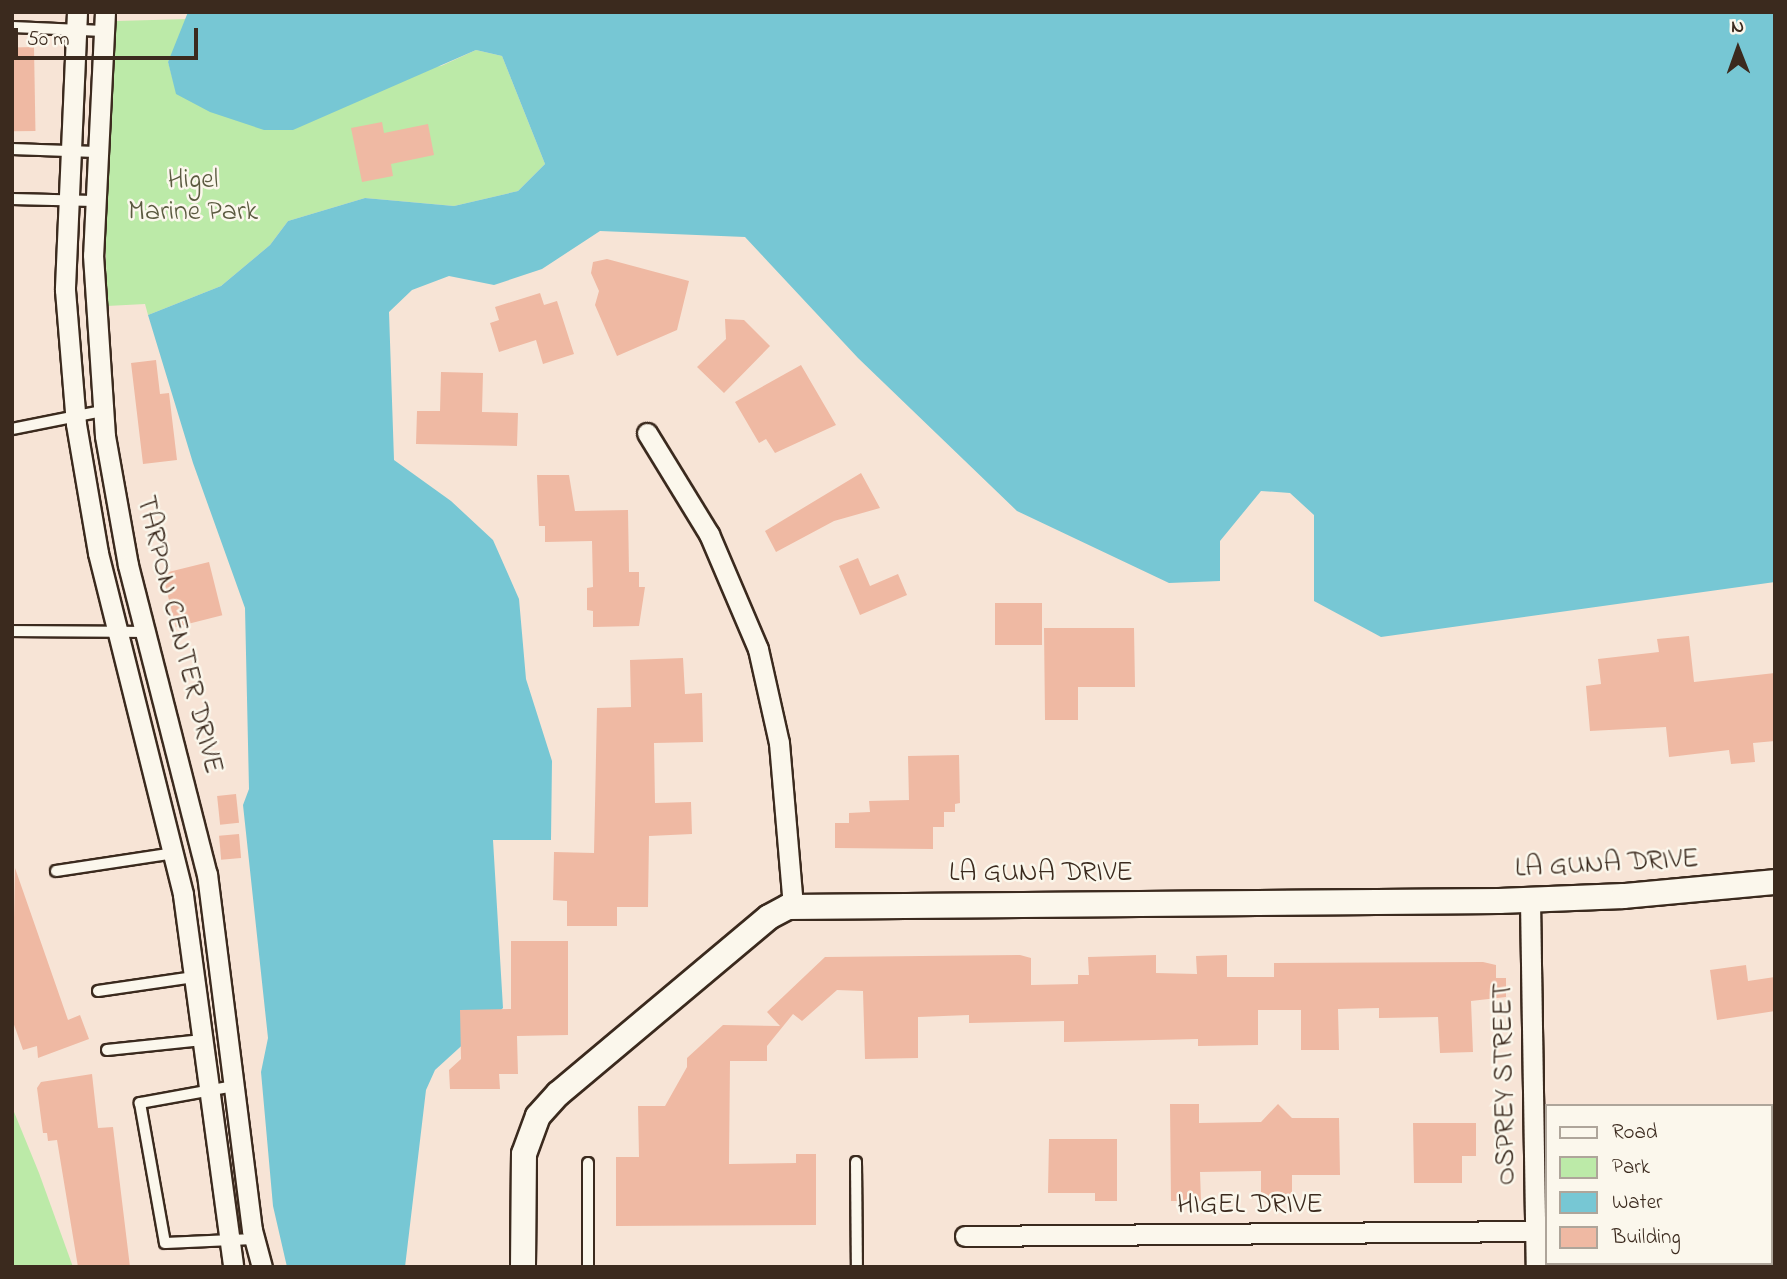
<!DOCTYPE html>
<style>
body{margin:0}
#map{position:relative;width:1787px;height:1279px;overflow:hidden;background:#f7e4d6;font-family:"Indie Flower",sans-serif}
div>[style]{position:absolute}
[style*='--x']{left:calc(var(--x)*1px);top:calc(var(--y)*1px);width:calc(var(--w)*1px);rotate:calc(var(--a)*1deg)}
.green>*{inset:0;background:#bceaa8}
.water>*{inset:0;background:#77c7d4}
.building>*{inset:0;background:#efb9a3;transform-origin:0 0}
.roads{filter:drop-shadow(2px 0 #3b2a1e) drop-shadow(-2px 0 #3b2a1e) drop-shadow(0 2px #3b2a1e) drop-shadow(0 -2px #3b2a1e)}
.service>*{height:10px;margin:-5px;padding:0 5px;transform-origin:5px;border-radius:5px;background:#fbf7ec}
.minor>*{height:19px;margin:-9.5px;padding:0 9.5px;transform-origin:9.5px;border-radius:9.5px;background:#fbf7ec}
.tertiary>*{height:24px;margin:-12px;padding:0 12px;transform-origin:12px;border-radius:12px;background:#fbf7ec}
span{translate:-50% -50%;white-space:nowrap;text-align:center;line-height:1.15;-webkit-text-stroke:5px #fbf7ec;paint-order:stroke}
.park-label{font-size:28px;color:#5b5a40}
.street-label{font-size:28px;color:#3b2a1e}
.frame{position:absolute;inset:0;border:14px solid #3b2a1e;pointer-events:none}
.legend{position:absolute;left:1545px;top:1104px;width:228px;height:161px;box-sizing:border-box;background:#fbf7ec;border:2px solid #aea59a;margin:0;padding:9px 12px;list-style:none;font-size:21px;color:#3b2a1e}
.legend li{display:flex;align-items:center;gap:14px;height:35px}
.legend b{width:35px;border:2px solid #aea59a}
.north{position:absolute;left:1703px;top:14px;width:70px;height:70px;-webkit-text-stroke:5px #fbf7ec;paint-order:stroke;rotate:359deg;font-size:19px;font-weight:700;line-height:28px;text-align:center;color:#3b2a1e}
.north::after{content:'';display:block;margin:auto;width:24px;height:32px;background:#3b2a1e;clip-path:polygon(50% 0,100% 100%,50% 72%,0 100%)}
.scale{position:absolute;left:14px;top:28px;width:184px;height:32px;box-sizing:border-box;border:4px solid #3b2a1e;border-top:0;padding-left:9px;font-size:21px;line-height:24px;white-space:nowrap;color:#3b2a1e;-webkit-text-stroke:5px #fbf7ec;paint-order:stroke}
</style>
<div id="map">
<div class="green">
<i style="clip-path:polygon(189px 19px,168px 62px,177px 94px,441px 66px,476px 50px,502px 56px,545px 164px,518px 191px,454px 206px,365px 198px,288px 221px,270px 245px,221px 286px,148px 315px,145px 304px,107px 306px,105px 212px,116px 21px)"></i>
<i style="clip-path:polygon(12px 1107px,39px 1173px,73px 1267px,12px 1267px)"></i>
</div>
<div class="water">
<i style="clip-path:polygon(188px 12px,1775px 12px,1775px 582px,1381px 637px,1314px 601px,1314px 515px,1290px 493px,1261px 491px,1220px 541px,1220px 581px,1169px 583px,1017px 511px,858px 358px,745px 237px,600px 231px,542px 269px,494px 285px,449px 276px,412px 290px,389px 312px,394px 460px,451px 501px,493px 540px,519px 599px,526px 679px,552px 761px,551px 840px,493px 840px,503px 1008px,435px 1070px,426px 1090px,405px 1267px,287px 1267px,273px 1206px,261px 1072px,268px 1038px,243px 805px,249px 789px,245px 608px,193px 463px,148px 315px,221px 286px,270px 245px,288px 221px,365px 198px,454px 206px,518px 191px,545px 164px,502px 56px,476px 50px,293px 130px,264px 130px,210px 112px,176px 94px,168px 62px)"></i>
</div>
<div class="building">
<i style="left:34px;top:47px;width:84px;height:22px;rotate:89deg"></i>
<i style="clip-path:polygon(382px 122px,384px 133px,428px 124px,434px 155px,391px 164px,393px 176px,362px 182px,351px 128px)"></i>
<i style="clip-path:polygon(607px 259px,689px 281px,677px 330px,617px 356px,595px 305px,599px 291px,591px 273px,593px 262px)"></i>
<i style="clip-path:polygon(540px 293px,544px 305px,557px 301px,574px 354px,543px 364px,536px 340px,499px 352px,490px 323px,499px 320px,495px 307px)"></i>
<i style="clip-path:polygon(725px 319px,744px 320px,770px 346px,724px 393px,697px 367px,726px 339px)"></i>
<i style="clip-path:polygon(156px 360px,160px 394px,169px 393px,177px 460px,143px 464px,131px 363px)"></i>
<i style="clip-path:polygon(801px 365px,836px 425px,775px 453px,766px 439px,759px 443px,735px 402px)"></i>
<i style="clip-path:polygon(441px 372px,483px 373px,482px 412px,518px 413px,517px 446px,416px 444px,417px 411px,440px 411px)"></i>
<i style="clip-path:polygon(861px 473px,880px 508px,834px 521px,776px 552px,765px 531px)"></i>
<i style="clip-path:polygon(537px 475px,569px 475px,575px 511px,628px 510px,629px 572px,639px 572px,639px 587px,645px 587px,639px 626px,593px 627px,593px 611px,587px 610px,587px 588px,593px 587px,592px 541px,545px 542px,545px 526px,539px 526px)"></i>
<i style="clip-path:polygon(858px 558px,870px 586px,898px 574px,907px 595px,860px 615px,839px 566px)"></i>
<i style="left:209px;top:562px;width:55px;height:48px;rotate:76deg"></i>
<i style="left:995px;top:603px;width:47px;height:42px"></i>
<i style="clip-path:polygon(1044px 628px,1134px 628px,1135px 687px,1078px 687px,1078px 720px,1045px 720px)"></i>
<i style="clip-path:polygon(1689px 636px,1694px 682px,1775px 673px,1775px 741px,1753px 743px,1755px 762px,1731px 764px,1729px 750px,1669px 757px,1666px 727px,1590px 731px,1586px 686px,1601px 684px,1598px 659px,1659px 652px,1657px 639px)"></i>
<i style="clip-path:polygon(683px 658px,685px 694px,702px 693px,703px 742px,654px 743px,655px 803px,691px 802px,692px 834px,649px 836px,648px 907px,617px 907px,617px 926px,567px 926px,567px 901px,553px 900px,554px 852px,594px 853px,597px 708px,631px 707px,630px 660px)"></i>
<i style="clip-path:polygon(959px 755px,960px 803px,955px 804px,955px 812px,944px 812px,944px 827px,933px 827px,933px 849px,835px 848px,835px 823px,849px 823px,849px 813px,870px 812px,869px 801px,909px 800px,908px 756px)"></i>
<i style="left:236px;top:794px;width:29px;height:19px;rotate:84deg"></i>
<i style="left:239px;top:834px;width:24px;height:20px;rotate:85deg"></i>
<i style="clip-path:polygon(15px 868px,68px 1020px,80px 1015px,89px 1039px,38px 1058px,37px 1046px,23px 1050px,12px 1019px)"></i>
<i style="clip-path:polygon(511px 941px,568px 941px,568px 1035px,517px 1036px,518px 1074px,499px 1074px,500px 1089px,450px 1089px,449px 1070px,461px 1059px,460px 1010px,511px 1009px)"></i>
<i style="clip-path:polygon(1020px 955px,1031px 958px,1031px 985px,1078px 984px,1078px 975px,1089px 975px,1088px 957px,1156px 955px,1156px 973px,1197px 974px,1196px 956px,1227px 955px,1227px 977px,1274px 977px,1274px 963px,1483px 962px,1496px 965px,1496px 978px,1506px 978px,1506px 997px,1471px 1001px,1473px 1052px,1440px 1053px,1438px 1017px,1379px 1018px,1379px 1008px,1338px 1009px,1339px 1050px,1301px 1050px,1301px 1010px,1258px 1010px,1258px 1045px,1198px 1046px,1198px 1039px,1064px 1042px,1064px 1021px,969px 1023px,969px 1015px,918px 1017px,918px 1058px,865px 1059px,863px 991px,837px 990px,802px 1021px,793px 1014px,767px 1046px,767px 1061px,730px 1061px,729px 1164px,796px 1163px,796px 1154px,816px 1154px,816px 1225px,616px 1226px,616px 1157px,639px 1157px,638px 1106px,665px 1106px,687px 1067px,687px 1058px,723px 1025px,780px 1026px,767px 1012px,825px 957px)"></i>
<i style="clip-path:polygon(1746px 965px,1748px 981px,1775px 977px,1775px 1011px,1717px 1020px,1710px 970px)"></i>
<i style="clip-path:polygon(92px 1074px,98px 1128px,113px 1127px,130px 1267px,78px 1267px,57px 1140px,48px 1141px,47px 1133px,43px 1133px,37px 1088px,41px 1082px)"></i>
<i style="clip-path:polygon(1170px 1104px,1199px 1104px,1199px 1123px,1261px 1122px,1278px 1104px,1292px 1118px,1339px 1118px,1340px 1175px,1292px 1175px,1292px 1199px,1261px 1199px,1261px 1171px,1200px 1172px,1201px 1201px,1171px 1201px)"></i>
<i style="clip-path:polygon(1413px 1123px,1476px 1123px,1476px 1156px,1462px 1156px,1462px 1183px,1414px 1183px)"></i>
<i style="clip-path:polygon(1049px 1139px,1117px 1139px,1117px 1201px,1095px 1201px,1095px 1193px,1048px 1193px)"></i>
</div>
<div class="roads">
<div class="service">
<i style="--x:12;--y:27;--w:92;--a:2.5"></i>
<i style="--x:12;--y:149;--w:84;--a:2"></i>
<i style="--x:12;--y:199;--w:82;--a:1.4"></i>
<i style="--x:12;--y:429;--w:92;--a:-11.3"></i>
<i style="--x:12;--y:631;--w:135;--a:0.4"></i>
<i style="--x:56;--y:871;--w:120;--a:-8.6"></i>
<i style="--x:98;--y:991;--w:97;--a:-8.3"></i>
<i style="--x:107;--y:1050;--w:96;--a:-6"></i>
<i style="--x:234;--y:1086;--w:96;--a:169.7"></i>
<i style="--x:140;--y:1103;--w:142;--a:79.9"></i>
<i style="--x:165;--y:1243;--w:89;--a:-2.6"></i>
<i style="--x:856;--y:1162;--w:105;--a:89.5"></i>
<i style="--x:588;--y:1267;--w:104;--a:-90"></i>
</div>
<div class="minor">
<i style="--x:77;--y:12;--w:278;--a:92.5"></i>
<i style="--x:65;--y:290;--w:134;--a:85.3"></i>
<i style="--x:76;--y:424;--w:131;--a:80.3"></i>
<i style="--x:98;--y:553;--w:352;--a:76"></i>
<i style="--x:183;--y:895;--w:375;--a:82.3"></i>
<i style="--x:105;--y:12;--w:243;--a:92.8"></i>
<i style="--x:93;--y:255;--w:181;--a:86.2"></i>
<i style="--x:105;--y:436;--w:131;--a:79.9"></i>
<i style="--x:128;--y:565;--w:319;--a:75.7"></i>
<i style="--x:207;--y:874;--w:359;--a:82.8"></i>
<i style="--x:252;--y:1230;--w:38;--a:75"></i>
<i style="--x:647;--y:433;--w:119;--a:58.5"></i>
<i style="--x:709;--y:534;--w:125;--a:66.9"></i>
<i style="--x:758;--y:649;--w:96;--a:77.4"></i>
<i style="--x:779;--y:743;--w:164;--a:85.1"></i>
<i style="--x:1530;--y:900;--w:367;--a:89.1"></i>
<i style="--x:965;--y:1236;--w:571;--a:-0.5"></i>
</div>
<div class="tertiary">
<i style="--x:523;--y:1267;--w:113;--a:-89.5"></i>
<i style="--x:524;--y:1154;--w:40;--a:-69.8"></i>
<i style="--x:538;--y:1116;--w:30;--a:-48"></i>
<i style="--x:558;--y:1094;--w:275;--a:-40"></i>
<i style="--x:769;--y:917;--w:21;--a:-28"></i>
<i style="--x:788;--y:907;--w:711;--a:-0.48"></i>
<i style="--x:1499;--y:901;--w:125;--a:-2.3"></i>
<i style="--x:1624;--y:896;--w:152;--a:-5.3"></i>
</div>
</div>
<div class="park-label">
<span style="left:193px;top:197px">Higel<br>Marine Park</span>
</div>
<div class="street-label">
<span style="left:178px;top:635px;rotate:76deg">TARPON CENTER DRIVE</span>
<span style="left:1607px;top:865px;rotate:-3deg">LA GUNA DRIVE</span>
<span style="left:1041px;top:874px">LA GUNA DRIVE</span>
<span style="left:1506px;top:1084px;rotate:-91deg">OSPREY STREET</span>
<span style="left:1250px;top:1206px">HIGEL DRIVE</span>
</div>
<div class="frame"></div>
<ul class="legend">
<li><b style="height:9px;background:#fbf7ec"></b>Road</li>
<li><b style="height:19px;background:#bceaa8"></b>Park</li>
<li><b style="height:19px;background:#77c7d4"></b>Water</li>
<li><b style="height:19px;background:#efb9a3"></b>Building</li>
</ul>
<div class="north">N</div>
<div class="scale">50 m</div>
</div>
